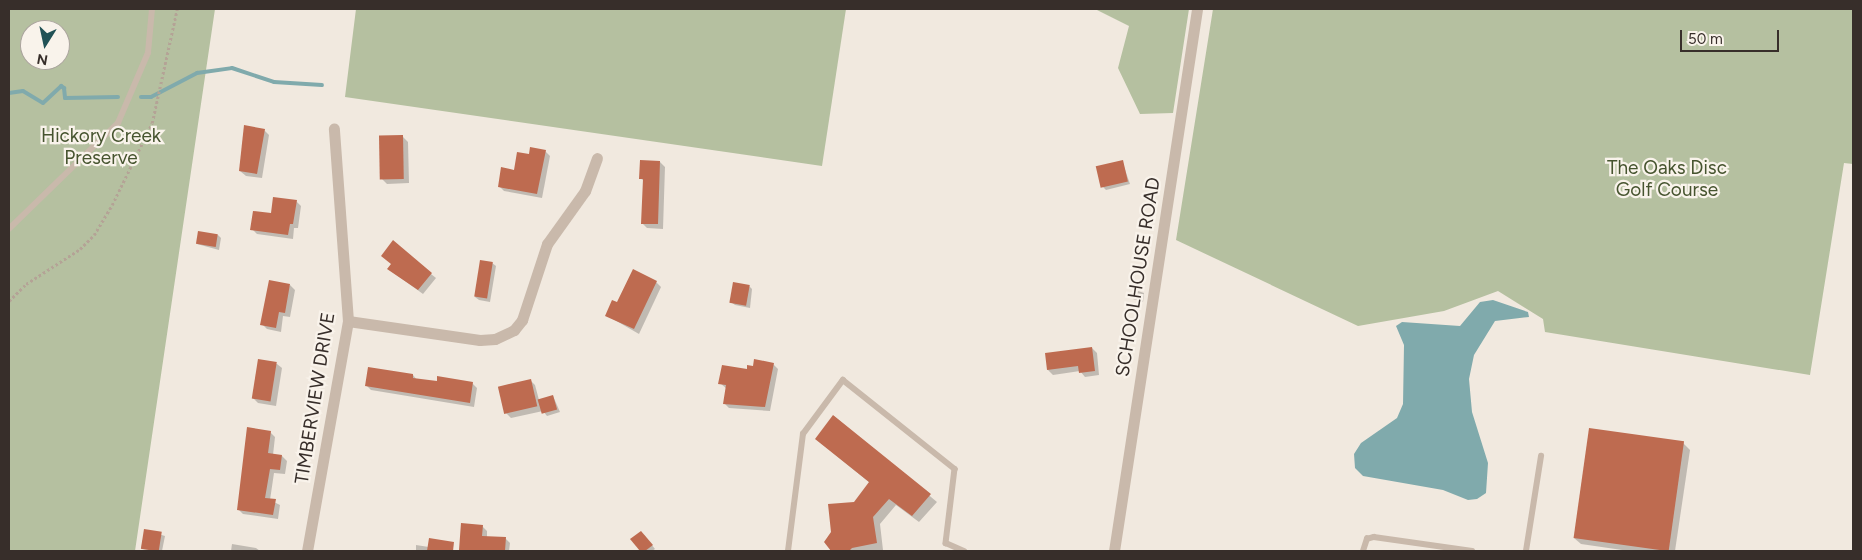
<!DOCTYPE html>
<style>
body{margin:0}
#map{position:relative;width:1862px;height:560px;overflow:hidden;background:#f1e9df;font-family:Figtree,sans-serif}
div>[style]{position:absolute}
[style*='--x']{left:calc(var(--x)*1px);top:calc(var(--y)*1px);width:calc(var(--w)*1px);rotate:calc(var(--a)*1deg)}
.green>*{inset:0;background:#b5c0a0}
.water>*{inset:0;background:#80aaac}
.shadow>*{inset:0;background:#0003}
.stream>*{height:4px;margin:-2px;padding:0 2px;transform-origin:2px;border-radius:2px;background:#80aaac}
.building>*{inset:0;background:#be6b50;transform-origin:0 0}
.path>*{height:2.5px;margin-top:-1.25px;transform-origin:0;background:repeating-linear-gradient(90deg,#b4a396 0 2.5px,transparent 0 5px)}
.service>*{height:5.5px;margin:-2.75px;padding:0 2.75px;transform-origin:2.75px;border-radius:2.75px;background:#c9b9ab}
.minor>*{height:11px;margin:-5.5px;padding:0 5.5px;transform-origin:5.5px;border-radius:5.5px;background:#c9b9ab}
span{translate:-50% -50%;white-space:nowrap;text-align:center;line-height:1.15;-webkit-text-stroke:4.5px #f9f3eb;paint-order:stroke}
.park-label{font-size:19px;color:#46542f}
.street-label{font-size:19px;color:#372e2a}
.frame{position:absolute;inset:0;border:10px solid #372e2a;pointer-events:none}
.north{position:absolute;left:20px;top:20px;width:50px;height:50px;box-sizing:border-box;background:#f9f3eb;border:1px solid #aba49e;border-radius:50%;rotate:190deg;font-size:14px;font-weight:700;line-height:20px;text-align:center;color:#372e2a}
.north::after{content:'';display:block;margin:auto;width:18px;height:22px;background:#225256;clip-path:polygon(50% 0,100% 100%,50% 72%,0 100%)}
.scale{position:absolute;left:1680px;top:30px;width:99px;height:22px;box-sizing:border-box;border:2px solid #372e2a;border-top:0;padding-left:6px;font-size:15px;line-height:18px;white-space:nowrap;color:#372e2a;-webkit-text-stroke:4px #f9f3eb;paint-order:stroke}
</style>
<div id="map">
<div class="green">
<i style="clip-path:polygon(evenodd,9px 9px,215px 9px,135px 551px,9px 551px,9px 9px,30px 30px,60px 30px,60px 60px,30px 60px,30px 30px)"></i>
<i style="clip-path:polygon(356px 9px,846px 9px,822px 166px,345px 97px)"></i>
<i style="clip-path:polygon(1095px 9px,1189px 9px,1173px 113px,1140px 114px,1118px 68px,1129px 26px)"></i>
<i style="clip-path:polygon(1213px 9px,1853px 9px,1853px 164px,1844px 163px,1810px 375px,1545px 332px,1543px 319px,1498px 291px,1444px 311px,1358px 326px,1176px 240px)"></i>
</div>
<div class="water">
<i style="clip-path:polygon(1493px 300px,1528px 312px,1529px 317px,1495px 321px,1474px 355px,1469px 379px,1472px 412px,1488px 463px,1486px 493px,1477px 499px,1468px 500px,1443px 490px,1363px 476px,1355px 468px,1354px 454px,1361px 443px,1397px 418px,1403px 404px,1404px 345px,1396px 326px,1402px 322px,1460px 326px,1480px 302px)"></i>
</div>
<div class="shadow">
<i style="clip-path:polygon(264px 130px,269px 135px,262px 178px,246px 176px,240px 171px)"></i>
<i style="clip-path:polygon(403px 137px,408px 142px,409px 183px,387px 184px,382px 179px)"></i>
<i style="clip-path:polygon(545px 151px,550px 156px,542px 198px,504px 191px,499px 186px,530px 156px)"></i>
<i style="clip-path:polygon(1122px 161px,1130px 184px,1106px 190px,1103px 187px)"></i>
<i style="clip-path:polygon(660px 162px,665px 167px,663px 229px,647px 228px,642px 223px,644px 181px,640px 178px)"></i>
<i style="clip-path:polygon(296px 201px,301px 206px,298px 228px,294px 228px,293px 239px,257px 234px,252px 229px)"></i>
<i style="clip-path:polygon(218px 235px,221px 238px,219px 250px,197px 244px)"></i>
<i style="clip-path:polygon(492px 263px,496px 266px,490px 302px,479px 300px,475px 297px)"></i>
<i style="clip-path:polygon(392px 265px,431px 274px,436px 278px,423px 294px,394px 273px,389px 269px)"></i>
<i style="clip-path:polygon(656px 282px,661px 287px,639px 334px,606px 315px,618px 304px)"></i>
<i style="clip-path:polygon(290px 285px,295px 290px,290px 317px,283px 316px,281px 332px,267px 329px,262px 324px)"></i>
<i style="clip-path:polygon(749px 286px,752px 289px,750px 308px,735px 305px,731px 302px)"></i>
<i style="clip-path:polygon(1135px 290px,1144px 293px,1143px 302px,1133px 299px)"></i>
<i style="clip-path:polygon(1092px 348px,1097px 353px,1099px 375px,1085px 377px,1080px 371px,1053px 375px,1048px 370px,1046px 354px)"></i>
<i style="clip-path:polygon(259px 361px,277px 364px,282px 368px,276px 406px,258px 403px,253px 398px)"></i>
<i style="clip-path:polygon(773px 364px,778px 369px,770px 411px,729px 408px,724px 403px,727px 389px,720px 383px)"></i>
<i style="clip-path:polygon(413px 375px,417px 380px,438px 383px,472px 383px,477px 388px,474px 407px,371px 390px,366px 385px)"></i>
<i style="clip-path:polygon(530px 380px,535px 385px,539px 400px,553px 396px,560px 412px,547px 416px,543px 411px,511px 418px,506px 413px)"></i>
<i style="clip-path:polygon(834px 416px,937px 502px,919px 522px,896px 505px,880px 524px,883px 550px,833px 551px,825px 542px,870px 483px,816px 439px)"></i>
<i style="clip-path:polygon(270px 432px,275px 437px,273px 455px,282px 456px,287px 461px,285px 474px,274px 473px,270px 500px,280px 505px,278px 519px,243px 514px,238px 509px)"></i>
<i style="clip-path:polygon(1683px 443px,1690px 450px,1675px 551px,1629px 551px,1581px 544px,1574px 538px)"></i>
<i style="clip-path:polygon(482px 526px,487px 531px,487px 537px,505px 538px,510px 543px,509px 551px,462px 551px)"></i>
<i style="clip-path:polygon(145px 530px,165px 536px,162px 551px,141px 549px)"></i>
<i style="clip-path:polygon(644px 535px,655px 549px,652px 551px,641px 551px,632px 540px)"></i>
<i style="clip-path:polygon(232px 544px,256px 548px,260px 551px,231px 551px)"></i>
<i style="clip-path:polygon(416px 545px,429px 547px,449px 546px,448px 551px,416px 551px)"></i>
</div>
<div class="stream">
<i style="--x:9;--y:93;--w:14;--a:-8"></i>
<i style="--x:23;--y:91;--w:23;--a:31"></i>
<i style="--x:43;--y:103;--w:25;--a:-43"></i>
<i style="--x:61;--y:86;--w:4;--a:34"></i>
<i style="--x:64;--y:88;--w:10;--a:84"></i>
<i style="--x:65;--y:98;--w:53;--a:-1.1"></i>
<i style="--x:141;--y:97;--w:10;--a:0"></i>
<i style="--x:151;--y:97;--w:52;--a:-27.6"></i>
<i style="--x:197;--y:73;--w:35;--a:-8"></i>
<i style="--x:232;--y:68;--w:44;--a:18.4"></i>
<i style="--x:274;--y:82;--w:48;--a:3.6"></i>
</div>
<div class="building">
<i style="clip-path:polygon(244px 125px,265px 129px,257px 174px,239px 171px)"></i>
<i style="left:403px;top:135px;width:44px;height:24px;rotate:89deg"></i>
<i style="clip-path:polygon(530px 147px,546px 150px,537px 194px,498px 187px,501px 167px,514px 170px,517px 152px,529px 154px)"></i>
<i style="clip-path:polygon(640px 160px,660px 161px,658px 224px,641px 224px,643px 179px,639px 179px)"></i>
<i style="left:1123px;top:160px;width:22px;height:28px;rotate:77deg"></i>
<i style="clip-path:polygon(273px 197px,297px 200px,293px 224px,290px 224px,288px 235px,250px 230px,253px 211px,271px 213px)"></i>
<i style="left:198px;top:231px;width:20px;height:13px;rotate:9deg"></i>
<i style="clip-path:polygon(393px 240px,432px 273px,418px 290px,387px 269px,391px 264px,381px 256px)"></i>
<i style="left:480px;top:260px;width:13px;height:37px;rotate:9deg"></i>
<i style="clip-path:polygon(633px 269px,657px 281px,634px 329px,605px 316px,612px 300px,617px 302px)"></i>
<i style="clip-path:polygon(269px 280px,290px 284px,285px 313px,279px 312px,276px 328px,260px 325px)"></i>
<i style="left:733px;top:282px;width:17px;height:21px;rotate:10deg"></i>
<i style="clip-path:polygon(1092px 347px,1095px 371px,1079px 373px,1078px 366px,1047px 370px,1045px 353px)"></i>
<i style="left:258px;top:359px;width:19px;height:40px;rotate:9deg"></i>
<i style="clip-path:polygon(754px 359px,774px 363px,765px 407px,723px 404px,726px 385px,718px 384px,722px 365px,747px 369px,747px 365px,753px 366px)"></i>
<i style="clip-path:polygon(368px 367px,413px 374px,413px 378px,437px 381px,437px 376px,473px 382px,470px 403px,365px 386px)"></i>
<i style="left:531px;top:379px;width:28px;height:34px;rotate:77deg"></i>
<i style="left:553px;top:395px;width:15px;height:16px;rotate:74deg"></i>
<i style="clip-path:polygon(833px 415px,931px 494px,912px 516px,889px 499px,873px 517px,877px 543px,852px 548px,849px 551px,831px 551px,824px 542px,831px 532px,828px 504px,854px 502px,869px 482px,815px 439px)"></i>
<i style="clip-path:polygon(247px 427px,271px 431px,268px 453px,282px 455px,280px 470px,270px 469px,265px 498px,276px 499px,273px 515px,237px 510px)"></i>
<i style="left:1589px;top:428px;width:96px;height:111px;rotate:8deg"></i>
<i style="clip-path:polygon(461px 523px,483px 525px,482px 536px,506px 537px,505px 551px,459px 550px)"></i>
<i style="left:144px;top:529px;width:18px;height:20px;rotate:9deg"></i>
<i style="clip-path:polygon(641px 531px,653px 545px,645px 551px,640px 551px,630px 539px)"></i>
<i style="clip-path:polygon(429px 538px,454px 542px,453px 551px,427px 551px)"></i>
</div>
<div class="path">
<i style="--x:9;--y:301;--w:24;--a:-45"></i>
<i style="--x:26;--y:284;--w:64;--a:-32.9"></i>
<i style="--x:80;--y:249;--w:20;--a:-45"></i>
<i style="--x:94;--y:235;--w:35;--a:-59"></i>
<i style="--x:112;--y:205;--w:91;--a:-64"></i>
<i style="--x:152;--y:123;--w:117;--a:-77.6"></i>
</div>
<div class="service">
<i style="--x:9;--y:229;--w:152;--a:-44.2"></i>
<i style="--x:118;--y:123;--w:76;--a:-66.8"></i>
<i style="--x:148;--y:53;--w:44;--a:-84.8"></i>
<i style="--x:788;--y:551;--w:118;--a:-82.7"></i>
<i style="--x:803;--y:434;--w:67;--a:-53.5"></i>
<i style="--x:843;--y:380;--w:143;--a:38.5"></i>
<i style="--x:955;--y:469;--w:75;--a:96.9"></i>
<i style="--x:946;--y:543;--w:20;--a:24"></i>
<i style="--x:1363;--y:551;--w:13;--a:-72"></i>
<i style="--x:1367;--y:539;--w:7;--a:-16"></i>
<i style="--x:1374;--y:537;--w:99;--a:8.1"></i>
<i style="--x:1526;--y:551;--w:96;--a:-81"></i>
</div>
<div class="minor">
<i style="--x:348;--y:321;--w:133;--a:8.2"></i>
<i style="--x:480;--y:340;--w:15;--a:-4"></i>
<i style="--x:495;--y:339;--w:21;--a:-25"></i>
<i style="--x:514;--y:330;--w:13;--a:-51"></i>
<i style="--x:522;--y:320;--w:80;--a:-71.8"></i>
<i style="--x:547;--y:244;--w:65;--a:-54.4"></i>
<i style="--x:585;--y:191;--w:35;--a:-70"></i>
<i style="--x:307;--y:551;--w:234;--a:-79.9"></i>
<i style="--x:348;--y:321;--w:193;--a:-94.2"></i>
<i style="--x:1114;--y:551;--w:548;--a:-81.29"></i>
</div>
<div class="park-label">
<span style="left:101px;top:147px">Hickory Creek<br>Preserve</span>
<span style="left:1667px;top:179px">The Oaks Disc<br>Golf Course</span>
</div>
<div class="street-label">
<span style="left:1138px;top:277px;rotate:-81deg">SCHOOLHOUSE ROAD</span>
<span style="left:315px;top:398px;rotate:-81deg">TIMBERVIEW DRIVE</span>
</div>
<div class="frame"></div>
<div class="north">N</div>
<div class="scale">50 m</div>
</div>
